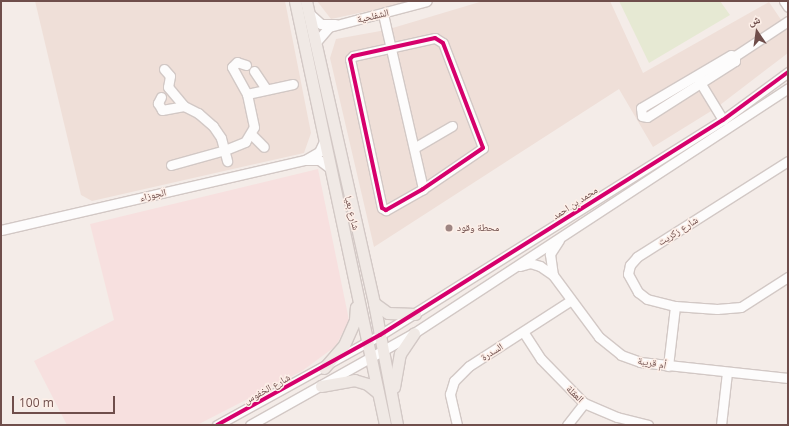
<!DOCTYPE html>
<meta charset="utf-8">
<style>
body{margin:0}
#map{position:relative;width:789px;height:426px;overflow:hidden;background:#f4ece8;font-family:"Open Sans","Noto Naskh Arabic",sans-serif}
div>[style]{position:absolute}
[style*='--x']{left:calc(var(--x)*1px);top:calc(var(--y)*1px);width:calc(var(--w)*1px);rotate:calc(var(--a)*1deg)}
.residential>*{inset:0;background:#efdfd8}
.commercial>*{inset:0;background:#f7e0df}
.green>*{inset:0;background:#e6e9d3}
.roads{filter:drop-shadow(1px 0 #d2c8c5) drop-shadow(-1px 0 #d2c8c5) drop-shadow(0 1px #d2c8c5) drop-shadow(0 -1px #d2c8c5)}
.minor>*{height:9px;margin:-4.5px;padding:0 4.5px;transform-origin:4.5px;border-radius:4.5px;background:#fdfcfc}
.major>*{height:11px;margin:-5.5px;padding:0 5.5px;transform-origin:5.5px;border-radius:5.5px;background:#f0e9e5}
.cycleway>*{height:4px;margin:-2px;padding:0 2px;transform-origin:2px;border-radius:2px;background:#d6006c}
.dots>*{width:11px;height:11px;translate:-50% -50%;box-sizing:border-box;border:2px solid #fdefe8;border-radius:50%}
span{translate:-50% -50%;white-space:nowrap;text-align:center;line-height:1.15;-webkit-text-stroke:3px #fdefe8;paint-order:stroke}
.street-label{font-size:10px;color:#6f4e4b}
.poi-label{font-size:10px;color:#6f4e4b}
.left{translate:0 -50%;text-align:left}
.frame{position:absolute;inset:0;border:2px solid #6f4e4b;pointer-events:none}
.north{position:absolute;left:737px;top:12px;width:40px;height:40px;-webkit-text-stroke:3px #fdefe8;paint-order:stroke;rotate:347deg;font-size:11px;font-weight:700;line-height:16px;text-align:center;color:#6f4e4b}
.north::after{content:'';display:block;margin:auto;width:14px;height:18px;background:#6f4e4b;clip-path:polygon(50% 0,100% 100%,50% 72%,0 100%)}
.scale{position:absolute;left:12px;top:396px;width:103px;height:18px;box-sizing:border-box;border:2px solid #6f4e4b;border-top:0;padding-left:5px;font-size:12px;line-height:14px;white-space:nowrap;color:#6f4e4b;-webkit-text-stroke:3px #fdefe8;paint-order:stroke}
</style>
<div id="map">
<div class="residential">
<i style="clip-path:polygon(35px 1px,285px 1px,311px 133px,304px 153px,92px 201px,81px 195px)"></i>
<i style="clip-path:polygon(317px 1px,415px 1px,331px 19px)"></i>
<i style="clip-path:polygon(483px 1px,610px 1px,643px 73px,769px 2px,788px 30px,788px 53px,716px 108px,653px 147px,619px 89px,374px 247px,330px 58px,336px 39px,386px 30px)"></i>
</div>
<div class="commercial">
<i style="clip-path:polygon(318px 169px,349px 320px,336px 346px,302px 371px,197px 425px,67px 425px,34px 361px,114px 320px,90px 224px)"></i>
</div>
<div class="green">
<i style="clip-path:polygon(619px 1px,720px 1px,730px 15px,649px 63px)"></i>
</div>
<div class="roads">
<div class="minor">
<i style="--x:784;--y:1;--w:7;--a:56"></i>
<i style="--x:310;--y:14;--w:15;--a:42"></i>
<i style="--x:321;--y:24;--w:14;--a:0"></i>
<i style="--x:383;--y:14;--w:180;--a:77.1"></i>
<i style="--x:435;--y:38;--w:9;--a:32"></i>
<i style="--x:443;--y:43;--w:112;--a:69.1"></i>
<i style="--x:483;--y:148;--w:73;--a:145.7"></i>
<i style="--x:423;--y:189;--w:43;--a:150.4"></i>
<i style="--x:386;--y:210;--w:4;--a:-153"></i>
<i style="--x:382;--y:208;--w:152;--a:-102.1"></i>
<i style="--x:350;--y:59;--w:4;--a:-45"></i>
<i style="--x:353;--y:56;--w:84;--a:-12.4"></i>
<i style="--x:316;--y:42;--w:20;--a:-49"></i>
<i style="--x:329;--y:27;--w:101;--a:-14.9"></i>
<i style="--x:735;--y:56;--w:5;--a:90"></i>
<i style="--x:735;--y:61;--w:104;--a:147.5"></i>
<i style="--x:647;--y:117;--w:5;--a:-169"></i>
<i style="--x:642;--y:116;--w:8;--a:-97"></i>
<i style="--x:641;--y:108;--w:104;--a:-30.5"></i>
<i style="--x:731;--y:55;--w:4;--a:14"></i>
<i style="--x:735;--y:56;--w:64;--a:-33.4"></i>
<i style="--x:246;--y:65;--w:9;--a:-162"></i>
<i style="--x:237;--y:62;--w:7;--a:135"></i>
<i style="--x:232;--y:67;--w:31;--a:61"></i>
<i style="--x:247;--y:94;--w:47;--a:-12.3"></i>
<i style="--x:164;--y:69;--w:9;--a:49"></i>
<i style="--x:170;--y:76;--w:11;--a:100"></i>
<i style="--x:168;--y:87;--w:25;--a:50"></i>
<i style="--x:184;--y:106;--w:16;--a:27"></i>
<i style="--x:198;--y:113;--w:20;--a:41"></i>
<i style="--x:213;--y:126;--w:14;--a:56"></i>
<i style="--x:221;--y:138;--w:24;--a:75"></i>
<i style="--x:254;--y:71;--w:22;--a:56"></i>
<i style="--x:698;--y:79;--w:48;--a:58.6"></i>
<i style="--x:161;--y:97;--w:7;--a:117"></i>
<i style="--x:158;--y:103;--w:8;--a:60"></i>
<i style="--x:162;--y:110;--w:22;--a:-10"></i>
<i style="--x:251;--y:134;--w:18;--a:45"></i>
<i style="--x:414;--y:148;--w:44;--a:-30.1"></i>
<i style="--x:307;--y:160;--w:12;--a:0"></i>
<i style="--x:319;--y:160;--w:15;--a:37"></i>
<i style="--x:788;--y:161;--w:179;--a:147.6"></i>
<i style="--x:637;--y:257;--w:11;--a:131"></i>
<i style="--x:630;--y:265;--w:9;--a:103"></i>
<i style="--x:628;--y:274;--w:21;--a:61"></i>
<i style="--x:638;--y:292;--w:11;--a:38"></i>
<i style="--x:647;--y:299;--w:29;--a:14"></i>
<i style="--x:675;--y:306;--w:42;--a:4.1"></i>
<i style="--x:717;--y:309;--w:24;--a:-5"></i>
<i style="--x:741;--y:307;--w:56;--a:-32.6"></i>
<i style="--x:171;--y:165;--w:56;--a:-15.5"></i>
<i style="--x:225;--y:150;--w:22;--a:-22"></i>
<i style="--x:245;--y:142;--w:17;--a:-59"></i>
<i style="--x:254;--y:127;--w:34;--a:-102"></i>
<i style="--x:1;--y:230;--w:312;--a:-13"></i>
<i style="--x:305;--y:160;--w:16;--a:-30"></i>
<i style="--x:319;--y:152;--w:14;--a:-65"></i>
<i style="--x:559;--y:240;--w:17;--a:123"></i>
<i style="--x:550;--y:254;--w:21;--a:82"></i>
<i style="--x:553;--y:275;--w:77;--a:53.4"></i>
<i style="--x:599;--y:337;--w:28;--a:39"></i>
<i style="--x:621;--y:355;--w:20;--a:20"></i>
<i style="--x:640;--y:362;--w:149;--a:6.2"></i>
<i style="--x:520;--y:266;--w:10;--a:-17"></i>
<i style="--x:530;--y:263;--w:10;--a:17"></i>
<i style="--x:540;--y:266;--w:16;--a:35"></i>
<i style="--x:524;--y:333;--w:31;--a:57"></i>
<i style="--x:541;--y:359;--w:62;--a:45.7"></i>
<i style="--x:584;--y:403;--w:36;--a:23"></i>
<i style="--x:617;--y:417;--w:32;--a:14"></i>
<i style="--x:668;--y:366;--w:60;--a:-83.3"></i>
<i style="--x:217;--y:425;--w:186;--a:-28.9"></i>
<i style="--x:380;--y:335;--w:405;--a:-32.1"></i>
<i style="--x:723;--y:120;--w:81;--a:-36.4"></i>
<i style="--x:250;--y:425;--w:188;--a:-29.3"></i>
<i style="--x:414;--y:333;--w:447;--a:-33.2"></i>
<i style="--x:457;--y:425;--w:32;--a:-103"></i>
<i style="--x:450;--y:394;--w:14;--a:-73"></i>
<i style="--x:454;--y:381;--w:21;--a:-45"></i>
<i style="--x:469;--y:366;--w:120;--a:-32.8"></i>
<i style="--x:567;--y:425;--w:28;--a:-52"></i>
<i style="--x:721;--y:425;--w:53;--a:-83.5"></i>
</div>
<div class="major">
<i style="--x:295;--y:1;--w:433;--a:78"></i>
<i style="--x:306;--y:1;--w:310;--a:77.3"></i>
<i style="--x:374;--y:303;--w:124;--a:79.3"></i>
<i style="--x:374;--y:303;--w:17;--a:36"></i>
<i style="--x:388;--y:313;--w:27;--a:2"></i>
<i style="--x:324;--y:368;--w:30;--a:-49"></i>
<i style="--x:344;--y:345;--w:27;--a:-66"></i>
<i style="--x:355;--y:320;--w:13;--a:-86"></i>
<i style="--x:321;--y:386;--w:34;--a:-10"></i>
<i style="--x:354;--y:380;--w:14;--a:17"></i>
<i style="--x:367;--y:384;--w:14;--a:39"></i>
<i style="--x:394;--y:387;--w:34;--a:-80"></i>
<i style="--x:400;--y:354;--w:25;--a:-56"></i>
</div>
</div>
<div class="cycleway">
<i style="--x:435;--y:38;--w:9;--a:32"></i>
<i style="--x:443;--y:43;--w:112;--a:69.1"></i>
<i style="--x:483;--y:148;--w:73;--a:145.7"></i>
<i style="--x:423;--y:189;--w:43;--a:150.4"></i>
<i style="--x:386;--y:210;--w:4;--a:-153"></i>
<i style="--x:382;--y:208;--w:152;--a:-102.1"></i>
<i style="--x:350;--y:59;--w:4;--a:-45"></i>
<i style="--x:353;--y:56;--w:84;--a:-12.4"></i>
<i style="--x:217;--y:425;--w:186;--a:-28.9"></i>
<i style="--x:380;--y:335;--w:405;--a:-32.1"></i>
<i style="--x:723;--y:120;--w:81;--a:-36.4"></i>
</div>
<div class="dots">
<i style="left:449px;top:228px;background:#9e8582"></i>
</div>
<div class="street-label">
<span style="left:373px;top:16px;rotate:-13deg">الشفلحية</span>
<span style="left:153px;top:195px;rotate:-13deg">الجوزاء</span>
<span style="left:575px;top:203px;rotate:-33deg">محمد بن احمد</span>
<span style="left:352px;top:213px;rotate:76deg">شارع بعيا</span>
<span style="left:678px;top:231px;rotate:-32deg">شارع زكريت</span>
<span style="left:492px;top:352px;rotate:-32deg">السدرة</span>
<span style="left:652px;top:363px;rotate:10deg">أم قريبة</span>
<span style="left:267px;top:389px;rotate:-29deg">شارع الخفوس</span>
<span style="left:575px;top:394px;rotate:44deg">العقلة</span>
</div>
<div class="poi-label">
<span class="left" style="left:457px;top:228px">محطة وقود</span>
</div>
<div class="frame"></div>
<div class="north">ش</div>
<div class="scale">100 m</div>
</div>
